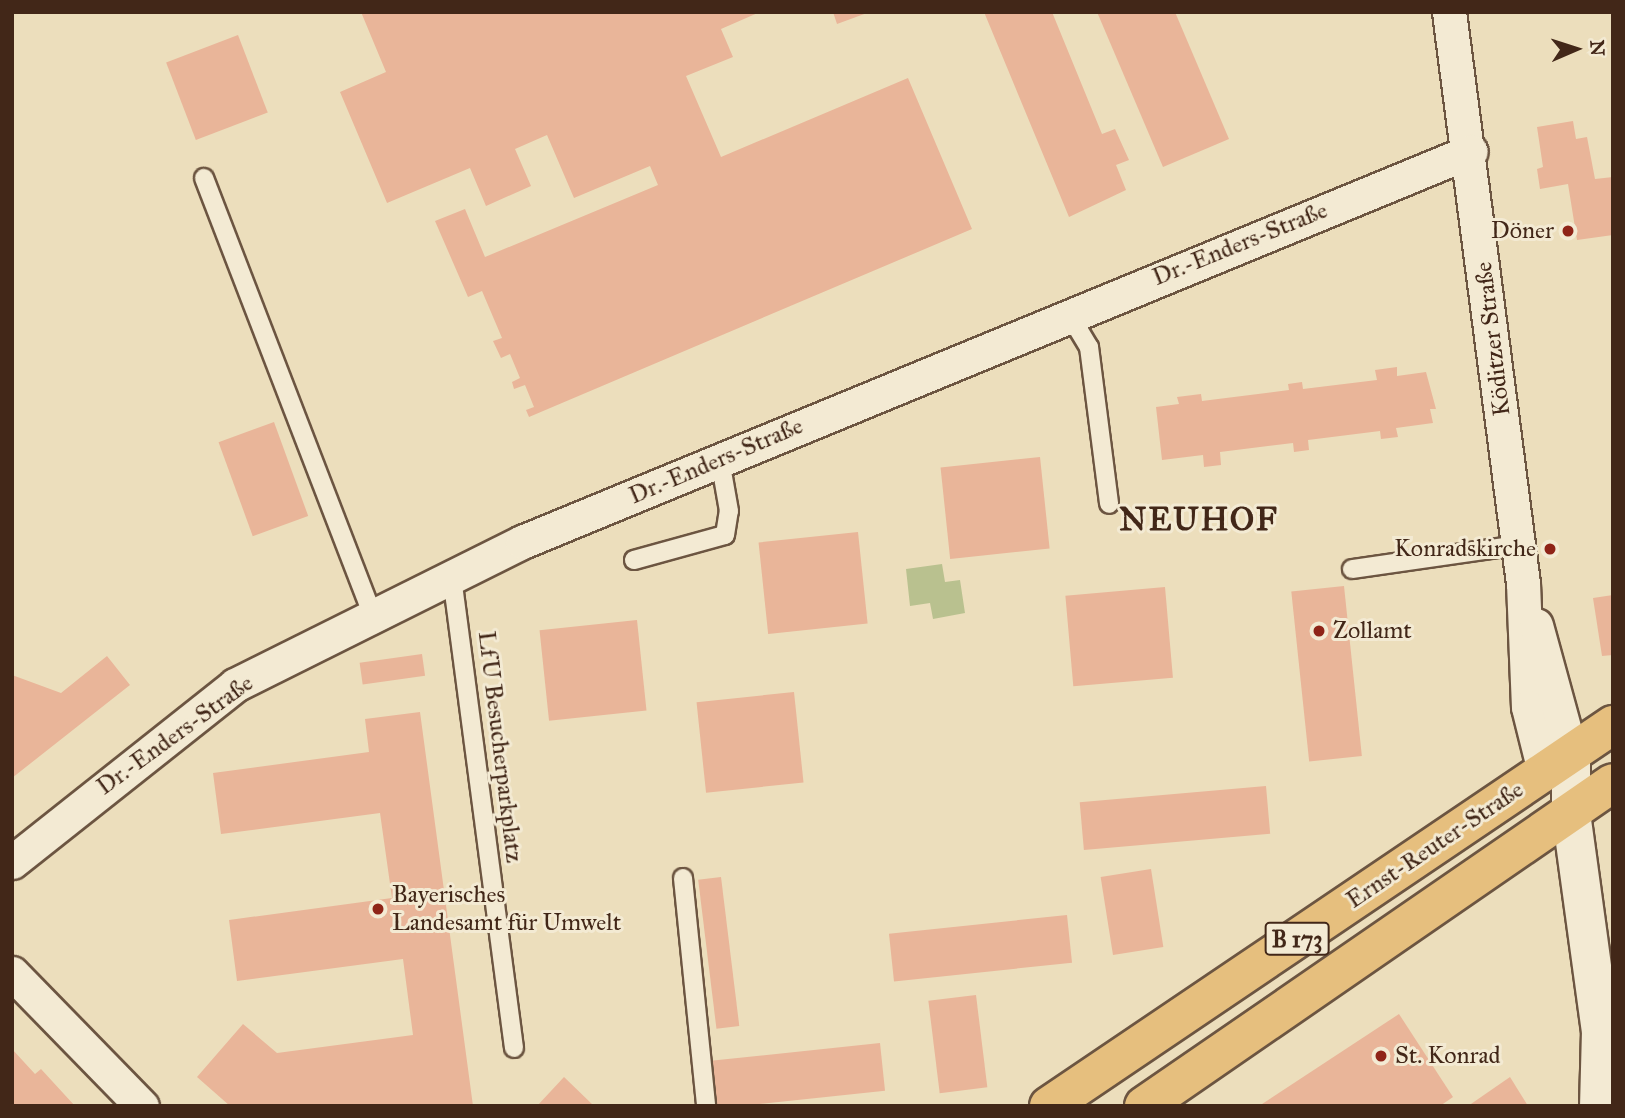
<!DOCTYPE html>
<meta charset="utf-8">
<style>
body{margin:0}
#map{position:relative;width:1625px;height:1118px;overflow:hidden;background:#ecdebc;font-family:"IM FELL Great Primer",serif}
div>[style]{position:absolute}
[style*='--x']{left:calc(var(--x)*1px);top:calc(var(--y)*1px);width:calc(var(--w)*1px);rotate:calc(var(--a)*1deg)}
.green>*{inset:0;background:#b9c18f}
.building>*{inset:0;background:#e9b599;transform-origin:0 0}
.roads{filter:drop-shadow(2px 0 #6c5541) drop-shadow(-2px 0 #6c5541) drop-shadow(0 2px #6c5541) drop-shadow(0 -2px #6c5541)}
.service>*{height:18px;margin:-9px;padding:0 9px;transform-origin:9px;border-radius:9px;background:#f3ead3}
.minor>*{height:33px;margin:-16.5px;padding:0 16.5px;transform-origin:16.5px;border-radius:16.5px;background:#f3ead3}
.tertiary>*{height:38px;margin:-19px;padding:0 19px;transform-origin:19px;border-radius:19px;background:#f3ead3}
.primary>*{height:38px;margin:-19px;padding:0 19px;transform-origin:19px;border-radius:19px;background:#e6bf7e}
.dots>*{width:19px;height:19px;translate:-50% -50%;box-sizing:border-box;border:4px solid #f3ead3;border-radius:50%}
span{translate:-50% -50%;white-space:nowrap;text-align:center;line-height:1.15;-webkit-text-stroke:6px #f3ead3;paint-order:stroke}
.shield-label span{padding:2px 5px;background:#f3ead3;border:2px solid;border-radius:5px;-webkit-text-stroke-width:0}
.shield-label{font-size:23px;color:#422718;font-weight:700}
.poi-label{font-size:24px;color:#422718}
.right{translate:-100% -50%;text-align:right}
.left{translate:0 -50%;text-align:left}
.street-label{font-size:24px;color:#422718}
.district-label{font-size:32px;color:#422718;font-weight:700;letter-spacing:2px}
.frame{position:absolute;inset:0;border:14px solid #422718;pointer-events:none}
.north{position:absolute;left:1541px;top:14px;width:70px;height:70px;-webkit-text-stroke:5px #f3ead3;paint-order:stroke;rotate:87deg;font-size:19px;font-weight:700;line-height:28px;text-align:center;color:#422718}
.north::after{content:'';display:block;margin:auto;width:24px;height:32px;background:#422718;clip-path:polygon(50% 0,100% 100%,50% 72%,0 100%)}
</style>
<div id="map">
<div class="green">
<i style="clip-path:polygon(942px 564px,945px 582px,960px 580px,965px 613px,933px 619px,930px 603px,910px 606px,906px 569px)"></i>
</div>
<div class="building">
<i style="clip-path:polygon(361px 12px,760px 12px,721px 29px,733px 57px,686px 76px,721px 157px,908px 78px,972px 229px,529px 417px,526px 410px,534px 407px,525px 385px,514px 389px,512px 382px,520px 378px,510px 354px,501px 358px,493px 341px,502px 338px,482px 291px,468px 297px,435px 221px,465px 209px,485px 257px,658px 185px,650px 166px,574px 198px,547px 135px,515px 149px,531px 186px,486px 206px,470px 168px,387px 203px,340px 92px,386px 72px)"></i>
<i style="clip-path:polygon(833px 12px,867px 12px,867px 13px,837px 24px)"></i>
<i style="clip-path:polygon(984px 12px,1052px 12px,1102px 134px,1115px 129px,1129px 160px,1116px 165px,1126px 190px,1069px 217px)"></i>
<i style="clip-path:polygon(1097px 12px,1175px 12px,1229px 139px,1163px 167px)"></i>
<i style="left:238px;top:35px;width:83px;height:77px;rotate:69deg"></i>
<i style="clip-path:polygon(1573px 121px,1576px 139px,1587px 137px,1595px 179px,1613px 177px,1613px 235px,1577px 240px,1568px 184px,1540px 189px,1537px 169px,1543px 167px,1537px 127px)"></i>
<i style="clip-path:polygon(1397px 367px,1397px 376px,1426px 372px,1436px 409px,1430px 409px,1433px 423px,1396px 428px,1398px 437px,1381px 439px,1380px 431px,1308px 440px,1309px 450px,1294px 452px,1293px 443px,1220px 452px,1221px 465px,1204px 467px,1203px 455px,1162px 460px,1156px 407px,1179px 404px,1177px 397px,1201px 394px,1202px 401px,1289px 390px,1288px 384px,1302px 382px,1303px 389px,1377px 380px,1375px 370px)"></i>
<i style="left:274px;top:422px;width:100px;height:59px;rotate:70deg"></i>
<i style="left:1040px;top:457px;width:92px;height:100px;rotate:84deg"></i>
<i style="left:858px;top:532px;width:92px;height:100px;rotate:84deg"></i>
<i style="left:1344px;top:586px;width:171px;height:53px;rotate:84deg"></i>
<i style="left:1165px;top:587px;width:91px;height:100px;rotate:85deg"></i>
<i style="clip-path:polygon(1613px 595px,1613px 655px,1602px 656px,1593px 598px)"></i>
<i style="left:637px;top:620px;width:91px;height:98px;rotate:84deg"></i>
<i style="left:422px;top:654px;width:22px;height:63px;rotate:82deg"></i>
<i style="clip-path:polygon(107px 656px,130px 685px,12px 778px,12px 675px,61px 693px)"></i>
<i style="left:794px;top:692px;width:91px;height:98px;rotate:84deg"></i>
<i style="clip-path:polygon(420px 712px,473px 1106px,230px 1106px,197px 1077px,243px 1024px,277px 1053px,413px 1035px,403px 959px,237px 981px,229px 920px,392px 898px,380px 813px,221px 834px,213px 773px,369px 752px,365px 719px)"></i>
<i style="left:1266px;top:786px;width:48px;height:187px;rotate:85deg"></i>
<i style="left:1151px;top:869px;width:79px;height:51px;rotate:81deg"></i>
<i style="left:721px;top:877px;width:150px;height:23px;rotate:83deg"></i>
<i style="left:1067px;top:915px;width:48px;height:179px;rotate:84deg"></i>
<i style="left:976px;top:995px;width:93px;height:48px;rotate:83deg"></i>
<i style="clip-path:polygon(1399px 1014px,1453px 1097px,1440px 1106px,1259px 1106px)"></i>
<i style="left:880px;top:1043px;width:48px;height:170px;rotate:84deg"></i>
<i style="clip-path:polygon(12px 1049px,35px 1074px,41px 1069px,75px 1106px,12px 1106px)"></i>
<i style="clip-path:polygon(564px 1077px,594px 1106px,537px 1106px)"></i>
<i style="clip-path:polygon(1510px 1077px,1528px 1106px,1468px 1106px)"></i>
</div>
<div class="roads">
<div class="service">
<i style="--x:204;--y:178;--w:469;--a:68.9"></i>
<i style="--x:1069;--y:314;--w:39;--a:59"></i>
<i style="--x:1089;--y:347;--w:158;--a:82.7"></i>
<i style="--x:634;--y:560;--w:94;--a:-15.4"></i>
<i style="--x:725;--y:535;--w:24;--a:-81"></i>
<i style="--x:729;--y:511;--w:52;--a:-100"></i>
<i style="--x:1352;--y:569;--w:168;--a:-8.2"></i>
<i style="--x:452;--y:577;--w:475;--a:82.5"></i>
<i style="--x:683;--y:878;--w:229;--a:84.2"></i>
</div>
<div class="minor">
<i style="--x:1449;--y:12;--w:576;--a:82.62"></i>
<i style="--x:1523;--y:583;--w:124;--a:87.7"></i>
<i style="--x:1528;--y:707;--w:66;--a:76"></i>
<i style="--x:1536;--y:625;--w:133;--a:74.7"></i>
<i style="--x:12;--y:862;--w:285;--a:-38.4"></i>
<i style="--x:235;--y:685;--w:321;--a:-26.5"></i>
<i style="--x:522;--y:542;--w:1026;--a:-22.39"></i>
<i style="--x:12;--y:973;--w:186;--a:45.7"></i>
</div>
<div class="tertiary">
<i style="--x:1571;--y:753;--w:60;--a:90"></i>
<i style="--x:1571;--y:813;--w:220;--a:82.2"></i>
<i style="--x:1601;--y:1031;--w:75;--a:91.5"></i>
</div>
<div class="primary">
<i style="--x:1049;--y:1106;--w:681;--a:-34.04"></i>
<i style="--x:1144;--y:1106;--w:569;--a:-34.56"></i>
</div>
</div>
<div class="dots">
<i style="left:1568px;top:231px;background:#8f2418"></i>
<i style="left:1550px;top:549px;background:#8f2418"></i>
<i style="left:1319px;top:631px;background:#8f2418"></i>
<i style="left:378px;top:909px;background:#8f2418"></i>
<i style="left:1381px;top:1056px;background:#8f2418"></i>
</div>
<div class="shield-label">
<span style="left:1297px;top:939px">B 173</span>
</div>
<div class="poi-label">
<span class="right" style="left:1554px;top:231px">Döner</span>
<span class="right" style="left:1536px;top:549px">Konradskirche</span>
<span class="left" style="left:1333px;top:631px">Zollamt</span>
<span class="left" style="left:392px;top:909px">Bayerisches<br>Landesamt für Umwelt</span>
<span class="left" style="left:1395px;top:1056px">St. Konrad</span>
</div>
<div class="street-label">
<span style="left:1240px;top:244px;rotate:-22deg">Dr.-Enders-Straße</span>
<span style="left:1493px;top:339px;rotate:-97deg">Köditzer Straße</span>
<span style="left:716px;top:461px;rotate:-23deg">Dr.-Enders-Straße</span>
<span style="left:175px;top:735px;rotate:-36deg">Dr.-Enders-Straße</span>
<span style="left:500px;top:747px;rotate:83deg">LfU Besucherparkplatz</span>
<span style="left:1435px;top:845px;rotate:-34deg">Ernst-Reuter-Straße</span>
</div>
<div class="district-label">
<span style="left:1199px;top:520px">NEUHOF</span>
</div>
<div class="frame"></div>
<div class="north">N</div>
</div>
